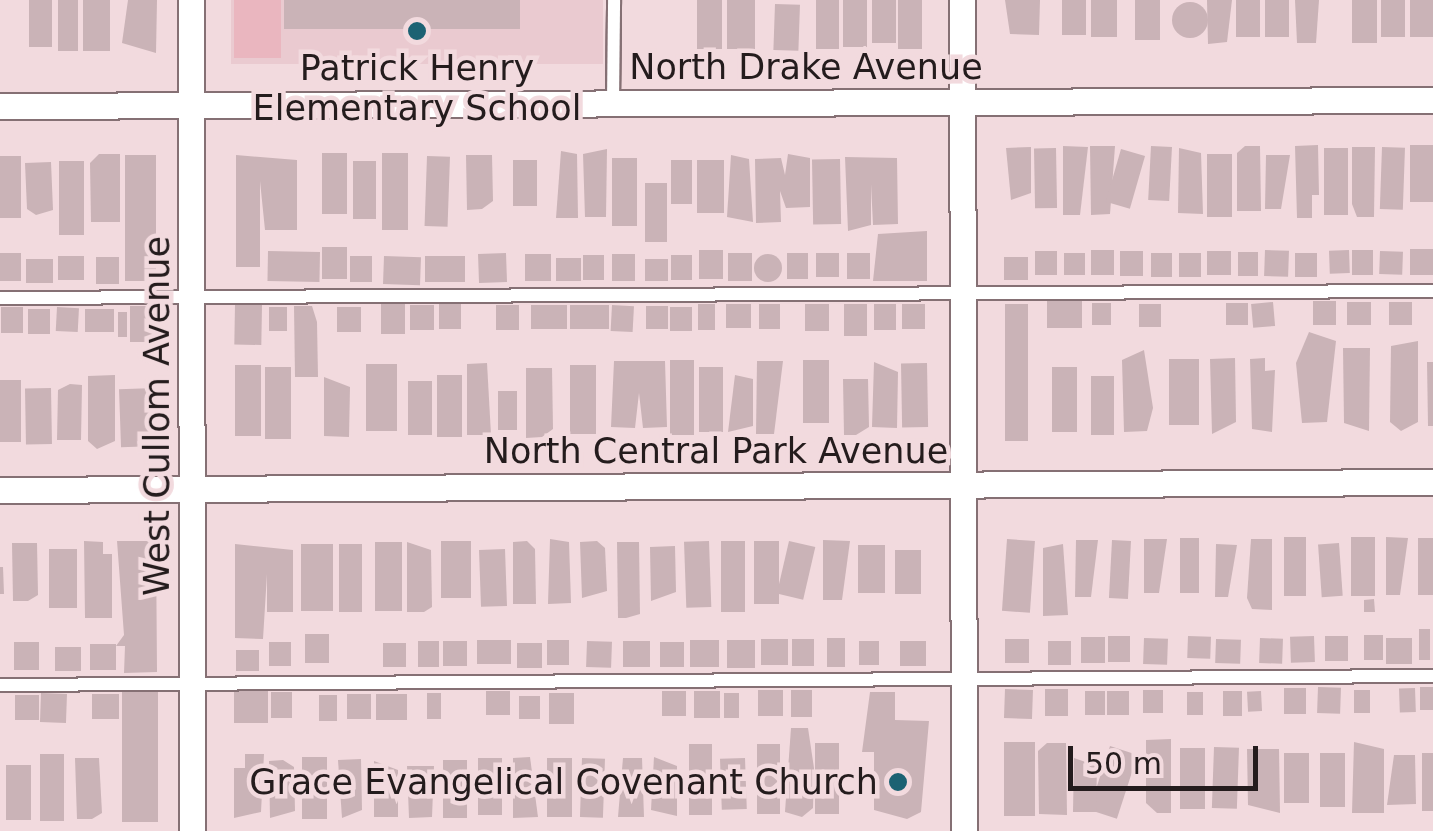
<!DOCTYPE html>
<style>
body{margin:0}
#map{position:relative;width:1433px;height:831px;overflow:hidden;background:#f2dade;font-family:"DejaVu Sans",sans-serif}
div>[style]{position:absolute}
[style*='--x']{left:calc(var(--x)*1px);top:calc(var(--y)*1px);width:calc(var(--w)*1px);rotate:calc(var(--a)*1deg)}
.built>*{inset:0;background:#eacad0;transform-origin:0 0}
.green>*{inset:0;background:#eab6bf;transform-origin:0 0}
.building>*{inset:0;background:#cab3b7;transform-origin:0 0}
.round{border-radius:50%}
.roads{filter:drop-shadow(2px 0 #857074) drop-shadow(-2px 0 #857074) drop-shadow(0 2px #857074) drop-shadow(0 -2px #857074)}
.service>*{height:12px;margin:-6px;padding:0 6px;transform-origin:6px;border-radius:6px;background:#fff}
.minor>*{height:25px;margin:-12.5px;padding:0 12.5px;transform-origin:12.5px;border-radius:12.5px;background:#fff}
.dots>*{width:28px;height:28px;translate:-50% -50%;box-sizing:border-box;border:5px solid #f2dade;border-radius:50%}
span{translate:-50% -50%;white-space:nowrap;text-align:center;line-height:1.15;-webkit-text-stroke:9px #f2dade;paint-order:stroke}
.street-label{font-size:35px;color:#241c1d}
.poi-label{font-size:35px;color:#241c1d}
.right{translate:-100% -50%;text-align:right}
.scale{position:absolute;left:1068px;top:746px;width:190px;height:45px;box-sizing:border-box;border:5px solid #241c1d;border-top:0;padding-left:12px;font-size:30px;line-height:35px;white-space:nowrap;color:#241c1d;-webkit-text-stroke:8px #f2dade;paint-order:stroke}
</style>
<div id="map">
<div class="built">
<i style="left:231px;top:0;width:372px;height:64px"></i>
</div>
<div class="green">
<i style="left:234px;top:0;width:47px;height:58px"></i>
</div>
<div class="building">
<i style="left:29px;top:0;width:23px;height:47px"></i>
<i style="left:58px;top:0;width:20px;height:51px"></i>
<i style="left:83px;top:0;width:27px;height:51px"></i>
<i style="clip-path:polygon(128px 0,157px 0,156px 53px,122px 43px)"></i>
<i style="left:284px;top:0;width:236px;height:29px"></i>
<i style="left:697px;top:0;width:25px;height:49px"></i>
<i style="left:727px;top:0;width:28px;height:49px"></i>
<i style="left:816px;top:0;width:23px;height:49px"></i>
<i style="left:843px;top:0;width:24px;height:47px"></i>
<i style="left:872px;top:0;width:24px;height:43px"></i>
<i style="left:898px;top:0;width:24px;height:49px"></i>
<i style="clip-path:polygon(1005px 0,1040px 0,1039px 35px,1010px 34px)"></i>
<i style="left:1062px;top:0;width:24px;height:35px"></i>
<i style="left:1091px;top:0;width:26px;height:37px"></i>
<i style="left:1135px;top:0;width:25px;height:40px"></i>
<i style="clip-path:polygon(1207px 0,1232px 0,1227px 42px,1208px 44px)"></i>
<i style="left:1236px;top:0;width:24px;height:37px"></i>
<i style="left:1265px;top:0;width:24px;height:37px"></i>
<i style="clip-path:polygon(1295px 0,1319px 0,1316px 43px,1297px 43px)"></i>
<i style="left:1352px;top:0;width:25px;height:43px"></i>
<i style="left:1381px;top:0;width:24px;height:37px"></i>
<i style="left:1410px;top:0;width:23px;height:37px"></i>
<i class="round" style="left:1172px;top:2px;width:36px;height:36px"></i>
<i style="left:775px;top:4px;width:25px;height:46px;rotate:2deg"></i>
<i style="clip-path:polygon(1318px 145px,1319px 195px,1312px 195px,1312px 218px,1297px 218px,1295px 146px)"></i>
<i style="left:1410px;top:145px;width:23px;height:57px"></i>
<i style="clip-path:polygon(1063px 146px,1088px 147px,1080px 215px,1063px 215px)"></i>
<i style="clip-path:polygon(1090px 146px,1115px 146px,1110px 214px,1091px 215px)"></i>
<i style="left:1151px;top:146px;width:21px;height:54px;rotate:3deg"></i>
<i style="clip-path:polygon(1245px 146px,1260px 146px,1261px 211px,1237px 211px,1237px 153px)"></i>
<i style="clip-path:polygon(1031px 147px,1031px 193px,1011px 200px,1006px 148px)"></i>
<i style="clip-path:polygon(1352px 147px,1375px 147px,1374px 217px,1357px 217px,1352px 204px)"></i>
<i style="left:1382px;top:147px;width:23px;height:62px;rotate:2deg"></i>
<i style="left:1056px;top:148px;width:60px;height:22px;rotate:89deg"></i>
<i style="clip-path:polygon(1179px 148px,1201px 153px,1203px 214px,1178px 213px)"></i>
<i style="left:1324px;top:148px;width:24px;height:67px"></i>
<i style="clip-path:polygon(607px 149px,606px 217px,585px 217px,583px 154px)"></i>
<i style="left:1121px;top:149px;width:25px;height:55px;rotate:16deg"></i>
<i style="clip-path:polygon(561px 151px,577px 154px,578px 218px,556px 218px)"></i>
<i style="left:322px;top:153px;width:25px;height:61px"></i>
<i style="left:382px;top:153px;width:26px;height:77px"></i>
<i style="clip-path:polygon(99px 154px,120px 154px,120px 222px,91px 222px,90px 163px)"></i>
<i style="clip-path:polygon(788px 154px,810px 158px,810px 207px,786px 208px,780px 191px,781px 222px,756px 223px,755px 159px,781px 158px,785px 175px)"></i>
<i style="left:1207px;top:154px;width:25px;height:63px"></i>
<i style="left:156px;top:155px;width:126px;height:31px;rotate:90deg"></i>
<i style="clip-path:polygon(236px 155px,297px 160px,297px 230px,265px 230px,260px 181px,260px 267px,236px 267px)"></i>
<i style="clip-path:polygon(466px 155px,492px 155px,493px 201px,482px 209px,467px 210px)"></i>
<i style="clip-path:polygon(731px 155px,749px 159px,753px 222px,727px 217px)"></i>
<i style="clip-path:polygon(1266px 155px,1290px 155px,1281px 209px,1265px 209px)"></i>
<i style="left:0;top:156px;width:21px;height:62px"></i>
<i style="left:427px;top:156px;width:23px;height:70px;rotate:2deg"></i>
<i style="clip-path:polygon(845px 157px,897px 158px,898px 224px,873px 225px,871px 184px,871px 225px,848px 231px)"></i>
<i style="left:612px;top:158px;width:25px;height:68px"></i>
<i style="left:840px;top:159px;width:65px;height:28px;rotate:89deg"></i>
<i style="left:513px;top:160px;width:24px;height:46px"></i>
<i style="left:671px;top:160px;width:21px;height:44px"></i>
<i style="left:697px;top:160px;width:27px;height:53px"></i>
<i style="left:59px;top:161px;width:25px;height:74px"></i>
<i style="left:353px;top:161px;width:23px;height:58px"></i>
<i style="clip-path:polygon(51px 162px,53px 210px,36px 215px,27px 209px,25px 163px)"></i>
<i style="left:645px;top:183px;width:22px;height:59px"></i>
<i style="clip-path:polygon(927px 231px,927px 281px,873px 281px,878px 234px)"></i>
<i style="left:322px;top:247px;width:25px;height:32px"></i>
<i style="left:1433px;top:249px;width:26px;height:23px;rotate:90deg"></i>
<i style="left:699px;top:250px;width:24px;height:29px"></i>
<i style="left:1114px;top:250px;width:25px;height:23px;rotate:90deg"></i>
<i style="left:1265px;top:250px;width:24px;height:26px;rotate:2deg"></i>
<i style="left:1349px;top:250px;width:23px;height:20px;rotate:88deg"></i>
<i style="left:1352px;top:250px;width:21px;height:25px"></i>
<i style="left:268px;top:251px;width:52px;height:30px;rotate:1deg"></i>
<i style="left:1035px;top:251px;width:22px;height:24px"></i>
<i style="left:1120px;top:251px;width:23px;height:25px"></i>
<i style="left:1207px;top:251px;width:24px;height:24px"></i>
<i style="left:1380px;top:251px;width:23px;height:23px;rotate:2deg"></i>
<i style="left:1258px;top:252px;width:24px;height:20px;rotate:90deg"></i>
<i style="left:0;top:253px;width:21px;height:28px"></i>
<i style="left:506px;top:253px;width:29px;height:28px;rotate:88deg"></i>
<i style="left:728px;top:253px;width:24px;height:28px"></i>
<i style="left:787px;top:253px;width:21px;height:26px"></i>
<i style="left:816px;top:253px;width:23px;height:24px"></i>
<i style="left:847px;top:253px;width:23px;height:26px"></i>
<i style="left:1064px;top:253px;width:21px;height:22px"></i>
<i style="left:1151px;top:253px;width:21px;height:24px"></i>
<i style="left:1179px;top:253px;width:22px;height:24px"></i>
<i style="left:1295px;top:253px;width:22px;height:24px"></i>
<i class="round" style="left:754px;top:254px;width:28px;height:28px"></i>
<i style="left:525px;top:254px;width:26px;height:27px"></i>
<i style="left:612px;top:254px;width:23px;height:27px"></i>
<i style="left:583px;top:255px;width:21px;height:25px"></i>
<i style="left:671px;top:255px;width:21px;height:25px"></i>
<i style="left:58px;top:256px;width:26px;height:24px"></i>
<i style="left:350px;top:256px;width:22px;height:26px"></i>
<i style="left:384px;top:256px;width:37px;height:28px;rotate:2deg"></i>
<i style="left:425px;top:256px;width:40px;height:26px"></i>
<i style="left:96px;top:257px;width:23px;height:27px"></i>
<i style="left:1004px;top:257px;width:24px;height:23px"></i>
<i style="left:556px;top:258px;width:25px;height:23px"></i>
<i style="left:26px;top:259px;width:27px;height:24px"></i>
<i style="left:645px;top:259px;width:23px;height:22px"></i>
<i style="left:1082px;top:301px;width:27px;height:35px;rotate:90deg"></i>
<i style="left:1313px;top:301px;width:23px;height:24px"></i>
<i style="left:1273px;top:302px;width:24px;height:22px;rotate:85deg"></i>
<i style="left:1347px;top:302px;width:24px;height:23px"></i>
<i style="left:1389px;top:302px;width:23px;height:23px"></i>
<i style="left:1092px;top:303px;width:19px;height:22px"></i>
<i style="left:1226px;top:303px;width:22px;height:22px"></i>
<i style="left:405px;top:304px;width:30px;height:24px;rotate:90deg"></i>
<i style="left:439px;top:304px;width:22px;height:25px"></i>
<i style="left:698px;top:304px;width:17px;height:26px"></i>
<i style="left:726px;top:304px;width:25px;height:24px"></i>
<i style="left:759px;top:304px;width:21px;height:25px"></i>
<i style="left:805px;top:304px;width:24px;height:27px"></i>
<i style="left:844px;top:304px;width:23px;height:32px"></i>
<i style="left:874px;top:304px;width:22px;height:26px"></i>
<i style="left:902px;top:304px;width:23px;height:25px"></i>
<i style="left:1005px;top:304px;width:23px;height:137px"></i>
<i style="left:1139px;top:304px;width:22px;height:23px"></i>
<i style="left:262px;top:305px;width:40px;height:27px;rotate:91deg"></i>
<i style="left:410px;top:305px;width:24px;height:25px"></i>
<i style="left:496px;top:305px;width:23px;height:25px"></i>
<i style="left:531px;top:305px;width:36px;height:24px"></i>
<i style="left:570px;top:305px;width:39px;height:24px"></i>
<i style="left:612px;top:305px;width:22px;height:26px;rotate:3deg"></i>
<i style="left:130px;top:306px;width:25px;height:36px"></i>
<i style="clip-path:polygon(294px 306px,312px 306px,317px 322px,318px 377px,295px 377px)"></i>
<i style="left:646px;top:306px;width:22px;height:23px"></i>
<i style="left:1px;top:307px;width:22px;height:26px"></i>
<i style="left:57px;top:307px;width:22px;height:24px;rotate:3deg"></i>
<i style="left:269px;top:307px;width:18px;height:24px"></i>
<i style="left:337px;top:307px;width:24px;height:25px"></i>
<i style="left:670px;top:307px;width:22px;height:24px"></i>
<i style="left:28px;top:309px;width:22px;height:25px"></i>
<i style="left:114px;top:309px;width:23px;height:29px;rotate:90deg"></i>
<i style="left:118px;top:312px;width:9px;height:25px"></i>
<i style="clip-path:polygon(1309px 332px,1336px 341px,1327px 422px,1302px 423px,1296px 363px)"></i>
<i style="clip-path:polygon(1418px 341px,1418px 422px,1401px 431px,1390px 422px,1391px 346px)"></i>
<i style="clip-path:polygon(1343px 348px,1370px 348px,1369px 431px,1344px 423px)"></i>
<i style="clip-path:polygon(1144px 350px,1153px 408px,1147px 431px,1124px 432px,1122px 360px)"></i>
<i style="clip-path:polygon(1235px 358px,1236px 422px,1212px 434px,1210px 359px)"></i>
<i style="clip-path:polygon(1265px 358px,1265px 371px,1275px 370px,1272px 432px,1252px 429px,1250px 359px)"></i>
<i style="left:1169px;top:359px;width:30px;height:66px"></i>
<i style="left:670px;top:360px;width:24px;height:75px"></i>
<i style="left:829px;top:360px;width:63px;height:26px;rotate:90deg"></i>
<i style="clip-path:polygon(614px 361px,665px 361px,667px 427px,643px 428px,639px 393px,635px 428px,611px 427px)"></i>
<i style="clip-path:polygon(757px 361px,783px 361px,774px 434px,756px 434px)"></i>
<i style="clip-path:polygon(874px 362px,898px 372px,897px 428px,872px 427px)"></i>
<i style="clip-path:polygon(1427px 362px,1433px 362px,1433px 426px,1428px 426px)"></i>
<i style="clip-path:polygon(487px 363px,491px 435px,467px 435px,467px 364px)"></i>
<i style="left:927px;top:363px;width:64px;height:26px;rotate:89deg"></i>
<i style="left:366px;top:364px;width:31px;height:67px"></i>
<i style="left:235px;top:365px;width:26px;height:71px"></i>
<i style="left:570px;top:365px;width:26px;height:69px"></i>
<i style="left:265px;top:367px;width:26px;height:72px"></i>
<i style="left:699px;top:367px;width:24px;height:65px"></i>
<i style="left:1052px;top:367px;width:25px;height:65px"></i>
<i style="clip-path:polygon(526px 368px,552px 368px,553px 429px,542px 437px,526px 438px)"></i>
<i style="clip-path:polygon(115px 375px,115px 441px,97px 449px,88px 441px,88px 376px)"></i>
<i style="left:437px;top:375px;width:25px;height:62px"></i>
<i style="clip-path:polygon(735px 375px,753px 379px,753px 426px,728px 432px)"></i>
<i style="left:1091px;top:376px;width:23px;height:59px"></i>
<i style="clip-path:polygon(324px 377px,350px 387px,349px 437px,324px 436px)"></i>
<i style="clip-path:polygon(843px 379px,868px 379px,869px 427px,856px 435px,844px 435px)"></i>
<i style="left:0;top:380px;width:21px;height:62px"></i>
<i style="left:408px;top:381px;width:24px;height:54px"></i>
<i style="clip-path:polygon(70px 384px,82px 385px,81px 440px,57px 440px,58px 390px)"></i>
<i style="left:51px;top:388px;width:56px;height:26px;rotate:89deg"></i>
<i style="left:155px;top:388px;width:58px;height:36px;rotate:88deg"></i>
<i style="left:498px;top:391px;width:19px;height:39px"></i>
<i style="left:1306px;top:537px;width:59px;height:22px;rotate:90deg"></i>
<i style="left:1351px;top:537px;width:24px;height:59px"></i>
<i style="clip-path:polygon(1386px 537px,1408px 538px,1400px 595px,1386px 595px)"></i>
<i style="left:1180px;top:538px;width:19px;height:55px"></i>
<i style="left:1418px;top:538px;width:15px;height:57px"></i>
<i style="clip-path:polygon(550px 539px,569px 542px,571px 603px,548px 604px)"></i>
<i style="left:1007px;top:539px;width:28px;height:72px;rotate:4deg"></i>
<i style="clip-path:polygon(1144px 539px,1167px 539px,1159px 593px,1144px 593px)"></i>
<i style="clip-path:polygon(1251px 539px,1272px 539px,1272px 610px,1252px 609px,1247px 598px)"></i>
<i style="clip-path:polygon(823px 540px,850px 541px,842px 600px,823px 600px)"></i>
<i style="clip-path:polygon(1076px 540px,1098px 540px,1091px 597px,1075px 597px)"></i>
<i style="left:1112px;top:540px;width:19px;height:58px;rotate:3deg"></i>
<i style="clip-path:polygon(84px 541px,103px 542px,103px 554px,112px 554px,112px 618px,85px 618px)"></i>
<i style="clip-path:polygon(117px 541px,156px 541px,157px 672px,124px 673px,125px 646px,116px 646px,124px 635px)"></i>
<i style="left:441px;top:541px;width:30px;height:57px"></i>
<i style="clip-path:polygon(527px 541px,535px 549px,536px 604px,513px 604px,513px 542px)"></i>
<i style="clip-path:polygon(597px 541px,605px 548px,607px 591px,582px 598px,580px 542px)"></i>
<i style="left:709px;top:541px;width:66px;height:25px;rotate:88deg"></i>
<i style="left:745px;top:541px;width:71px;height:24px;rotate:90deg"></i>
<i style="left:754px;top:541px;width:25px;height:63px"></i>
<i style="left:789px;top:541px;width:27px;height:54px;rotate:13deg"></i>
<i style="left:375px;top:542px;width:27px;height:69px"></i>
<i style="clip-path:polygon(407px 542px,431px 550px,432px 607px,424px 612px,407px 612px)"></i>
<i style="clip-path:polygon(617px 542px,639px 542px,640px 614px,626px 618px,618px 618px)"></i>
<i style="clip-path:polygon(12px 543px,37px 543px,38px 595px,28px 601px,13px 601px)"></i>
<i style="left:1339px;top:543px;width:53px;height:21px;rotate:86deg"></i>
<i style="clip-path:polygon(235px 544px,293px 550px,293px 612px,267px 612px,267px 574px,263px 639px,235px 638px)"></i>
<i style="left:301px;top:544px;width:32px;height:67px"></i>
<i style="left:339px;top:544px;width:23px;height:68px"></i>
<i style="clip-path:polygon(1063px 544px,1068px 615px,1043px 616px,1043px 548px)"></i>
<i style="clip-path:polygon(1216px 544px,1237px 545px,1228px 597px,1215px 597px)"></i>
<i style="left:858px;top:545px;width:27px;height:48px"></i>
<i style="clip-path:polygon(675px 546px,676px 592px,651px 601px,650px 547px)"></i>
<i style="left:49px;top:549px;width:28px;height:59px"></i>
<i style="left:505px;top:549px;width:57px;height:26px;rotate:88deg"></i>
<i style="left:895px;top:550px;width:26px;height:44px"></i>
<i style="clip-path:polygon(0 567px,3px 567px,4px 594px,0 594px)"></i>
<i style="clip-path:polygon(1374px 599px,1375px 612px,1364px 612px,1364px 600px)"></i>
<i style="left:1419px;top:629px;width:11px;height:31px"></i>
<i style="left:329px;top:634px;width:29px;height:24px;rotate:90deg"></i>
<i style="left:1383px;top:635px;width:25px;height:19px;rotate:90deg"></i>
<i style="left:1108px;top:636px;width:22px;height:26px"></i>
<i style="left:1188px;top:636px;width:23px;height:22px;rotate:2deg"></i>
<i style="left:1314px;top:636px;width:26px;height:24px;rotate:88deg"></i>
<i style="left:1325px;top:636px;width:23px;height:25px"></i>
<i style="left:1081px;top:637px;width:24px;height:26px"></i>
<i style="left:845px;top:638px;width:29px;height:18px;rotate:90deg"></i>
<i style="left:1144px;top:638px;width:24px;height:26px;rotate:2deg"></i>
<i style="left:1260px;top:638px;width:23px;height:25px;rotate:2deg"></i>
<i style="left:1386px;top:638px;width:26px;height:26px"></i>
<i style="left:788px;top:639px;width:26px;height:27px;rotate:90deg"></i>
<i style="left:792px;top:639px;width:22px;height:27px"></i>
<i style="left:1029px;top:639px;width:24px;height:24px;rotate:90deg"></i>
<i style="left:1216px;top:639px;width:25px;height:24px;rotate:2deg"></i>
<i style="left:477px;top:640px;width:34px;height:24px"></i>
<i style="left:547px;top:640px;width:22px;height:25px"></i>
<i style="left:690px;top:640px;width:29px;height:27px"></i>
<i style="left:727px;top:640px;width:28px;height:28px"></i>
<i style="left:418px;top:641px;width:21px;height:26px"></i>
<i style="left:443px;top:641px;width:24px;height:25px"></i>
<i style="left:587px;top:641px;width:25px;height:26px;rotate:2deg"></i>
<i style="left:650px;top:641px;width:26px;height:27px;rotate:90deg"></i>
<i style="left:879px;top:641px;width:24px;height:20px;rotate:90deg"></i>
<i style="left:900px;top:641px;width:26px;height:25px"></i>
<i style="left:1048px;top:641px;width:23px;height:24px"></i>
<i style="left:14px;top:642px;width:25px;height:28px"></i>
<i style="left:269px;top:642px;width:22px;height:24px"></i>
<i style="left:660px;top:642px;width:24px;height:25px"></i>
<i style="left:406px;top:643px;width:24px;height:23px;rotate:90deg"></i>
<i style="left:517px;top:643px;width:25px;height:25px"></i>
<i style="left:90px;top:644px;width:26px;height:26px"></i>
<i style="left:55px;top:647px;width:26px;height:24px"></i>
<i style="left:236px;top:650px;width:23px;height:21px"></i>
<i style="left:1318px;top:687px;width:23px;height:26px;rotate:2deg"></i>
<i style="left:1420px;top:687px;width:13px;height:23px"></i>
<i style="left:1284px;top:688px;width:22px;height:26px"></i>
<i style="left:1415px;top:688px;width:24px;height:16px;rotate:88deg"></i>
<i style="left:1005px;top:689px;width:28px;height:29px;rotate:2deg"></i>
<i style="left:1045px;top:689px;width:23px;height:27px"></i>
<i style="left:234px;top:690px;width:34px;height:33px"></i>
<i style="left:783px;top:690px;width:26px;height:25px;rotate:90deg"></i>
<i style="left:791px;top:690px;width:21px;height:27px"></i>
<i style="left:1143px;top:690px;width:20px;height:23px"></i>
<i style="left:1354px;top:690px;width:16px;height:23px"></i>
<i style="left:486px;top:691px;width:24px;height:24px"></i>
<i style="left:662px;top:691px;width:24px;height:25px"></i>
<i style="left:694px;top:691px;width:26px;height:27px"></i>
<i style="left:1085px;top:691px;width:20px;height:24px"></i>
<i style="left:1107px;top:691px;width:22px;height:24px"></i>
<i style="left:1223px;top:691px;width:19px;height:25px"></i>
<i style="left:1261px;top:691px;width:20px;height:14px;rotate:87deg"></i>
<i style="left:158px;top:692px;width:130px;height:36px;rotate:90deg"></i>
<i style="left:271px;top:692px;width:21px;height:26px"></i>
<i style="clip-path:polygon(870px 692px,895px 692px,895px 720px,929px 721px,921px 812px,907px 819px,874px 810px,874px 752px,862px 752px)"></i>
<i style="left:1187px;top:692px;width:16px;height:23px"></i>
<i style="left:41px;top:693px;width:26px;height:29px;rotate:2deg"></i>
<i style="left:427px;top:693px;width:14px;height:26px"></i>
<i style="left:549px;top:693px;width:25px;height:31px"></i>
<i style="left:724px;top:693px;width:15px;height:25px"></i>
<i style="left:92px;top:694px;width:27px;height:25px"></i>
<i style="left:371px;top:694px;width:25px;height:24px;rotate:90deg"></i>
<i style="left:376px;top:694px;width:31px;height:26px"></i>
<i style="left:15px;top:695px;width:24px;height:25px"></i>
<i style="left:319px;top:695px;width:18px;height:26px"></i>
<i style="left:519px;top:696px;width:21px;height:23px"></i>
<i style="clip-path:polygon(791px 728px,808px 728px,814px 768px,813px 808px,802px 817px,785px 812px)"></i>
<i style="clip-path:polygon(1171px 739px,1171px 813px,1157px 813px,1146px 803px,1146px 740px)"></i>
<i style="left:1035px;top:742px;width:74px;height:31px;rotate:90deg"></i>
<i style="clip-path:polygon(1354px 742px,1384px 749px,1384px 813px,1352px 813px)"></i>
<i style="left:839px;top:743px;width:71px;height:24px;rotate:90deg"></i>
<i style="clip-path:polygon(1047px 743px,1066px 743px,1067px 815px,1039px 814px,1038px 751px)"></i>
<i style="left:689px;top:744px;width:23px;height:71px"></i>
<i style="left:757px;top:744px;width:23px;height:70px"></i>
<i style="left:1110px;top:746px;width:29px;height:67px;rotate:18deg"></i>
<i style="left:1214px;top:747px;width:25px;height:61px;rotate:2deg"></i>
<i style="left:1180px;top:748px;width:25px;height:61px"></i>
<i style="clip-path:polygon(1247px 749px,1279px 749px,1280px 813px,1248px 805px)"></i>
<i style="left:1284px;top:753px;width:25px;height:50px"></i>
<i style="left:1320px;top:753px;width:25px;height:54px"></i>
<i style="left:1422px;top:753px;width:11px;height:58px"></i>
<i style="left:40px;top:754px;width:24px;height:67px"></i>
<i style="clip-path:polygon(245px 754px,264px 754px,261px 812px,234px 818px,234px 768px,245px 768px)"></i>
<i style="clip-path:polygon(1394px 755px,1415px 755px,1416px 804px,1387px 805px)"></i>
<i style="left:302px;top:757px;width:25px;height:62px"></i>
<i style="clip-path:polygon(530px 757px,538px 817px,513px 818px,513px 758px)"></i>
<i style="clip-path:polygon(654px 757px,677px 766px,677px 816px,651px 810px)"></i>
<i style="clip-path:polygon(75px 758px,99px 758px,102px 813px,92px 819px,77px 819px)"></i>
<i style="left:478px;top:758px;width:24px;height:57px"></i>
<i style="left:547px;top:758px;width:25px;height:59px"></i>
<i style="left:582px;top:758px;width:23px;height:59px;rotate:2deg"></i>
<i style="clip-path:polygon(623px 758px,642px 758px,644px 817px,618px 817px)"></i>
<i style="left:745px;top:758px;width:51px;height:25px;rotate:88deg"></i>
<i style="clip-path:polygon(1074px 758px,1097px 766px,1096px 812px,1073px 812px)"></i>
<i style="clip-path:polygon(361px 759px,362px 810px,342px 818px,338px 760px)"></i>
<i style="clip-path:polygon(283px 760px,294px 767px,295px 811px,270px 818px,269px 761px)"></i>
<i style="left:443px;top:760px;width:24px;height:58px"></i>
<i style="clip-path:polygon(374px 761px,398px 770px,398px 817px,374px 817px)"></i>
<i style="left:6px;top:765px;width:25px;height:55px"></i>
<i style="clip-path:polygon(407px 766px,434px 766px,432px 817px,409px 818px)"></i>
</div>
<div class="roads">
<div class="service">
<i style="--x:613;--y:103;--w:103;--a:-89.4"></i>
<i style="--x:0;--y:298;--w:1433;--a:-0.28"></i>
<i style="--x:0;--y:685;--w:1433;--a:-0.36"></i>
</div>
<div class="minor">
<i style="--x:191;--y:0;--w:831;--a:89.93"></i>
<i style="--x:962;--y:0;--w:831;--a:89.86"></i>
<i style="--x:0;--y:106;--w:1433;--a:-0.24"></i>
<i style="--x:0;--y:490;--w:1433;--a:-0.32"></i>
</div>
</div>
<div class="dots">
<i style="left:417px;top:31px;background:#1c6273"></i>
<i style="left:898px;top:782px;background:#1c6273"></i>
</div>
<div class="street-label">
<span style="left:806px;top:67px">North Drake Avenue</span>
<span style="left:157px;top:416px;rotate:-90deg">West Cullom Avenue</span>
<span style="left:716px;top:451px">North Central Park Avenue</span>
</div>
<div class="poi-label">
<span style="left:417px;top:88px">Patrick Henry<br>Elementary School</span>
<span class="right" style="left:878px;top:782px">Grace Evangelical Covenant Church</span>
</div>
<div class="scale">50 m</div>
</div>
